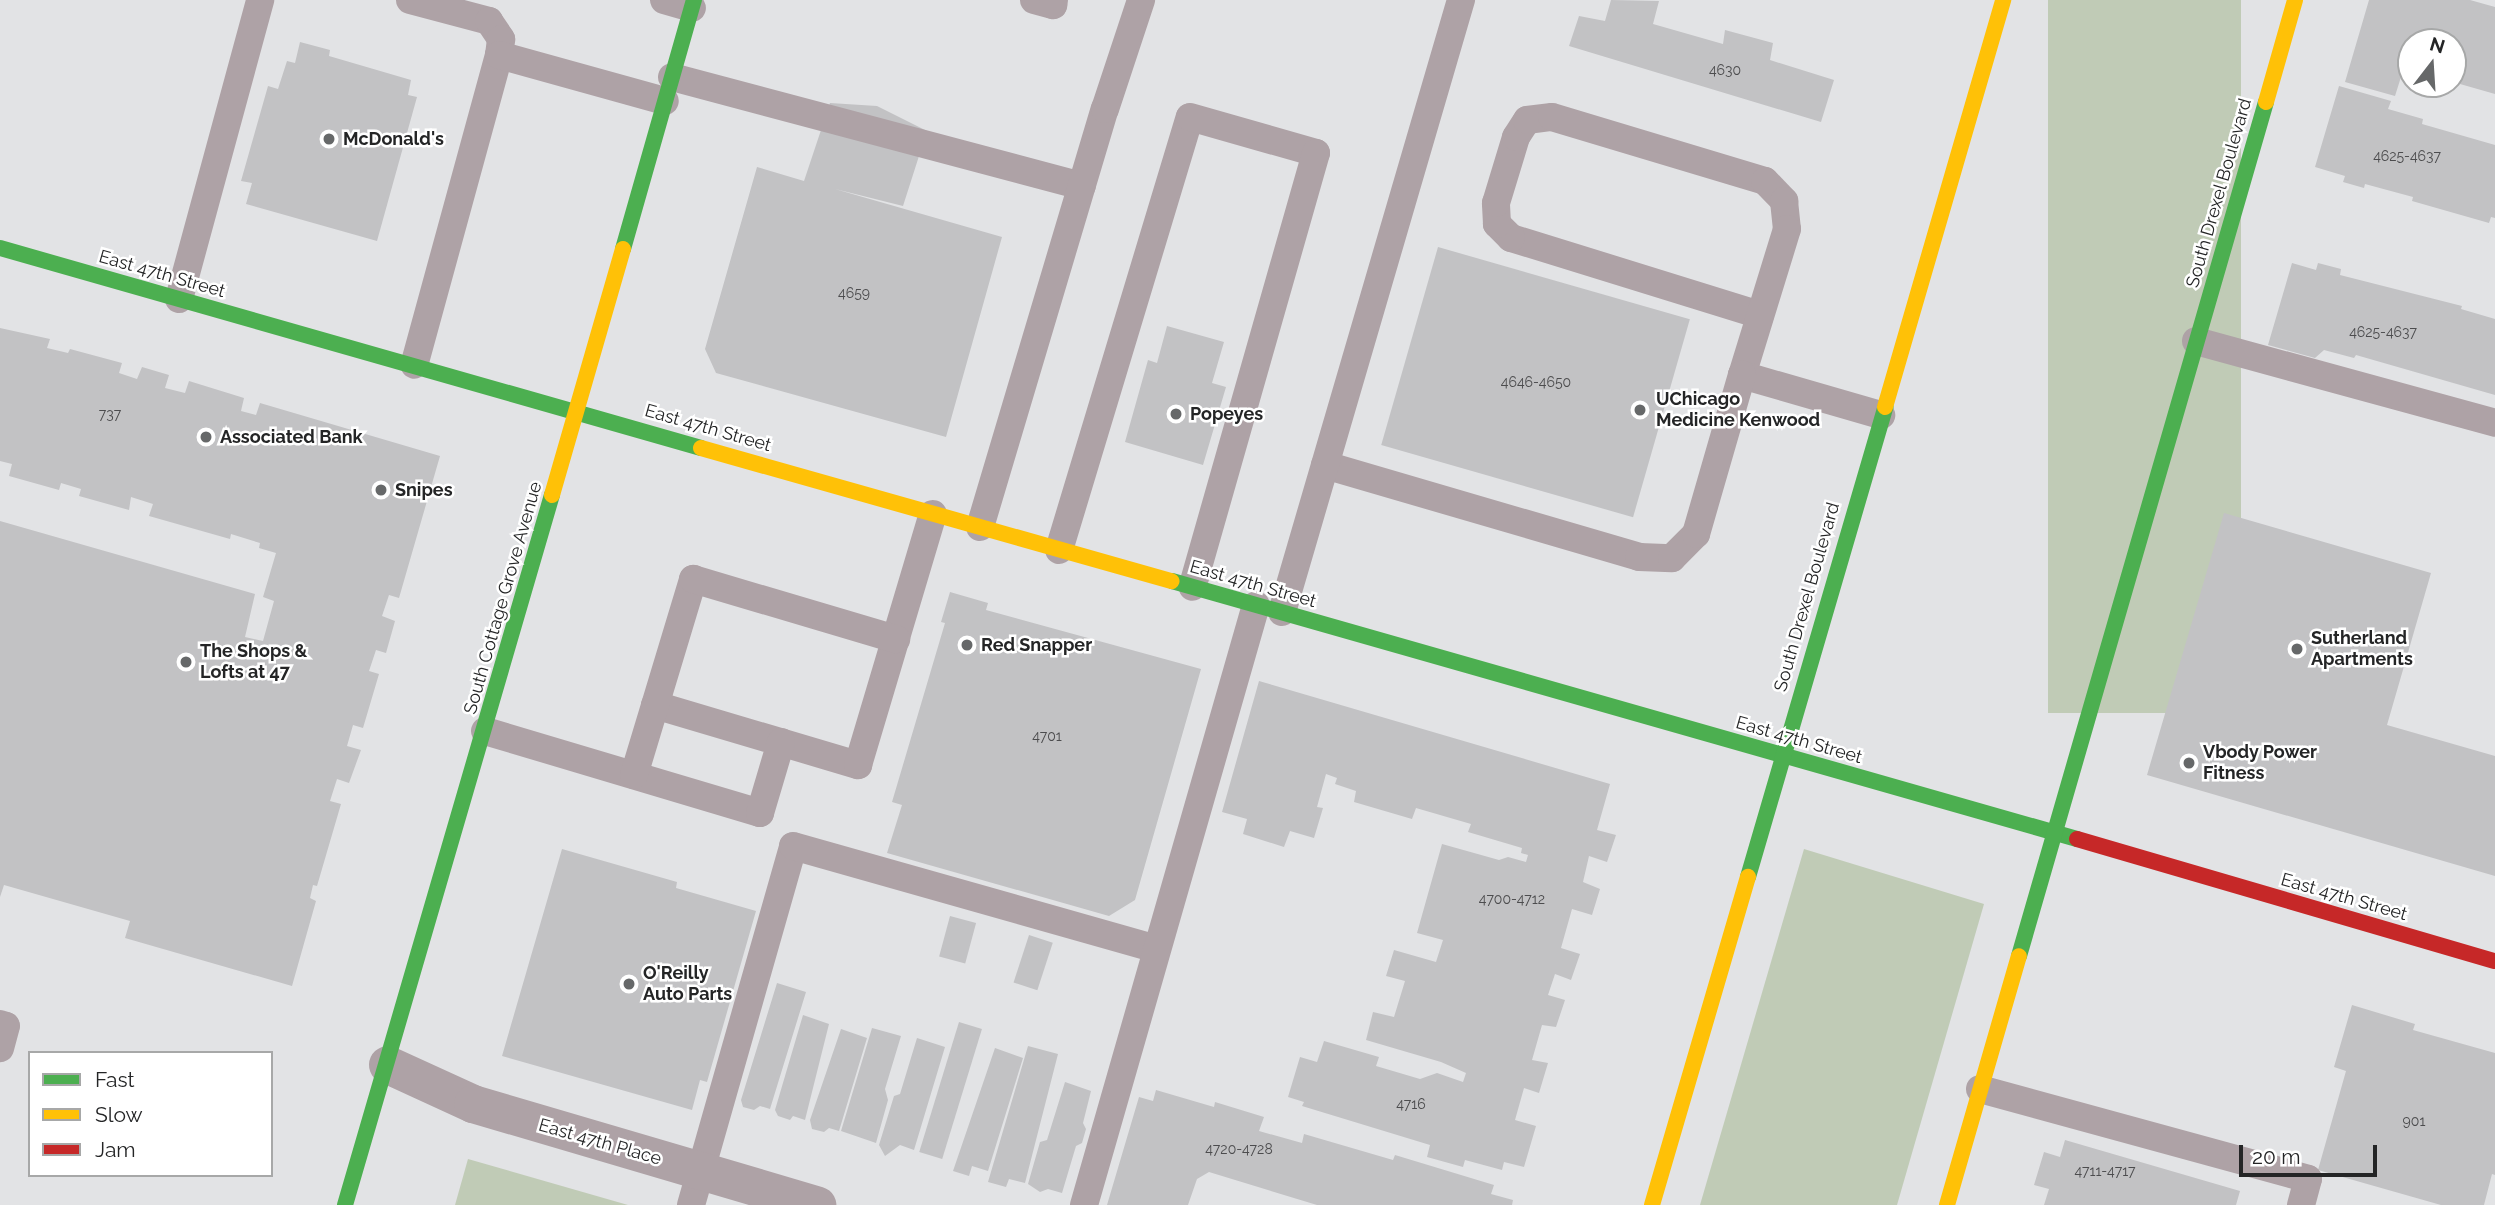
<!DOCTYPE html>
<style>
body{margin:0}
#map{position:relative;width:2495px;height:1205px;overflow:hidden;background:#e2e3e5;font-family:Raleway,sans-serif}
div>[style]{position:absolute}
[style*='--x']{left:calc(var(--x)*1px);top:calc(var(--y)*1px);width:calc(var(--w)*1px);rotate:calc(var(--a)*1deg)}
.green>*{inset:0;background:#c0cbb6;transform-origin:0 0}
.building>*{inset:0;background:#c2c2c4;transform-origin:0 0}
.lane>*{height:28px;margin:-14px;padding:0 14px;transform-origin:14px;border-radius:14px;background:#aea2a6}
.street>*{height:38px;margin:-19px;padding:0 19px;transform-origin:19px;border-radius:19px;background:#aea2a6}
.fast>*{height:16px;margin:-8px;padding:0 8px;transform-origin:8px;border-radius:8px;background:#4caf50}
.slow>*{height:16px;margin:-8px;padding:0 8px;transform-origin:8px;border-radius:8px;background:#ffc107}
.jam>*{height:16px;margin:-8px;padding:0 8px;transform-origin:8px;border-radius:8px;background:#c62828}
.dots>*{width:19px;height:19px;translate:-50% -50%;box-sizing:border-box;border:4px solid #fff;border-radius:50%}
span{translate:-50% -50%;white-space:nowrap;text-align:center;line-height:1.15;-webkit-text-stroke:5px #fff;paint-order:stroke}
.number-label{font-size:14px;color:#4c4c4e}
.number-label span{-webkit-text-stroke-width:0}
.poi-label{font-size:18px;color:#242526;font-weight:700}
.left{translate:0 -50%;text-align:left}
.street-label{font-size:18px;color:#242526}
.legend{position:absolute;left:28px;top:1051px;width:245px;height:126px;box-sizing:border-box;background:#fff;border:2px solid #a7a8a8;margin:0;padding:9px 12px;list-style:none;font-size:21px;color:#242526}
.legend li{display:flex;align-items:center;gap:14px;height:35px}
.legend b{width:35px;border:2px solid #a7a8a8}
.north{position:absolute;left:2397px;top:28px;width:70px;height:70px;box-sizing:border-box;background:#fff;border:2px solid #a7a8a8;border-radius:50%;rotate:17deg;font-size:19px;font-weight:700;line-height:28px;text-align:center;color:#242526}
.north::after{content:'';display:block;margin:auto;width:24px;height:32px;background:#666869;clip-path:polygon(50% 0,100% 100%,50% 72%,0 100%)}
.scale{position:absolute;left:2239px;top:1145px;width:138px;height:32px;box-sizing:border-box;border:4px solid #242526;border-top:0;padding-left:9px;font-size:21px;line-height:24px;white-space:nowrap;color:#242526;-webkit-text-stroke:5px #fff;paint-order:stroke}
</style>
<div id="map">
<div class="green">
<i style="left:2048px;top:0;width:193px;height:713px"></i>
<i style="clip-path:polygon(1804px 849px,1984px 904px,1897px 1205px,1700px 1205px)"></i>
<i style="clip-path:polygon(468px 1159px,628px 1205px,455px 1205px)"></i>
</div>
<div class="building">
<i style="clip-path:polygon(1611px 0,1659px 1px,1653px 24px,1723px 44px,1725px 30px,1773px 43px,1770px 60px,1834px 80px,1821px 122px,1569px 46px,1579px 16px,1605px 21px)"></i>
<i style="clip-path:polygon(2369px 0,2470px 0,2495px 7px,2495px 94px,2453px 82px,2453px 42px,2411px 42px,2411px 73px,2409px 79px,2401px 77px,2395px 96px,2345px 82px)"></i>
<i style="clip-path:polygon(300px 42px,330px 50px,329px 56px,411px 80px,408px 95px,417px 97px,377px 241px,246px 204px,252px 183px,241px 181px,268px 86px,278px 89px,287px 61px,295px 63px)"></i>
<i style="clip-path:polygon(2339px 86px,2391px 101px,2388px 109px,2423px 119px,2422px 124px,2495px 145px,2495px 218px,2491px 217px,2489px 223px,2412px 201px,2413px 197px,2365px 184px,2364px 188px,2343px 182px,2345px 176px,2315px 167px)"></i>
<i style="clip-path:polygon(830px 103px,877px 106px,927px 131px,903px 206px,835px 189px,1002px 237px,946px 437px,716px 373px,705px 349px,757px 167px,804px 181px)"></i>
<i style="left:1438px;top:247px;width:262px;height:206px;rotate:16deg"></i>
<i style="clip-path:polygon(2292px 263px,2316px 270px,2318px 263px,2341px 269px,2340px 275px,2462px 306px,2461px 309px,2495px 319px,2495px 395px,2356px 355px,2354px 358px,2324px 350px,2315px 358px,2268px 345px)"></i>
<i style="clip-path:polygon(1167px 326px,1224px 342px,1212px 383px,1226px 387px,1203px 465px,1125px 442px,1148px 360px,1157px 363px)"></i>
<i style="clip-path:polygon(0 328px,50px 339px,47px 348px,68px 353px,70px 349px,122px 363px,119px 373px,137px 379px,142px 367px,169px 375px,165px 388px,185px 393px,189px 381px,244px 398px,241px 411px,256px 415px,260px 403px,440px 456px,399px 598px,389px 595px,382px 616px,395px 621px,386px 653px,376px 650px,369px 671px,379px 674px,363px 728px,353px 725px,347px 746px,361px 750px,349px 783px,337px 779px,330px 801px,341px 804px,317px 886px,313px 885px,310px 898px,316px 901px,292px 986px,125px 938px,130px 921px,4px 885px,0 897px,0 521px,255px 594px,245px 637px,263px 641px,274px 601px,263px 597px,276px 553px,259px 548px,260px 543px,231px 534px,230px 539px,149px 516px,153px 504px,131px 497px,129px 510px,79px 496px,81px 489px,61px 483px,59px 490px,9px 476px,12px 464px,0 461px)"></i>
<i style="clip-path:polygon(2224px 513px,2431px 573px,2387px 725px,2495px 756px,2495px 876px,2147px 775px)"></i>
<i style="clip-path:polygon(950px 592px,988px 603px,986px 610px,1201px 669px,1135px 900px,1109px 916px,887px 853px,902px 805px,892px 802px,945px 623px,941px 622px)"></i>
<i style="clip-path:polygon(1259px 681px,1610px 784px,1597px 830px,1616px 835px,1607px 862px,1589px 856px,1583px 882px,1600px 889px,1592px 915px,1572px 909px,1561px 948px,1580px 954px,1571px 980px,1555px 974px,1548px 995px,1565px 1000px,1556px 1027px,1542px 1025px,1532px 1060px,1548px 1063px,1539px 1093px,1524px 1088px,1515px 1120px,1536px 1126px,1524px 1167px,1504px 1162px,1502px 1170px,1465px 1160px,1463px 1167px,1427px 1157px,1430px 1145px,1302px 1106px,1304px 1102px,1288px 1097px,1300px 1057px,1317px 1062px,1324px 1041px,1379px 1057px,1376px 1066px,1420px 1079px,1437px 1073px,1463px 1082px,1466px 1073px,1441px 1062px,1366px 1040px,1373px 1012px,1394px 1017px,1405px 981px,1386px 976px,1394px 950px,1436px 962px,1443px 940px,1417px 933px,1442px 844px,1499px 860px,1508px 857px,1526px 862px,1528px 855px,1521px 853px,1522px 848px,1468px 832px,1471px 824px,1416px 808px,1412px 819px,1354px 802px,1356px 791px,1335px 784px,1337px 778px,1326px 774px,1317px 807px,1323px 808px,1314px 838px,1290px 831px,1284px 847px,1243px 834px,1247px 819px,1222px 812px)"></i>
<i style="clip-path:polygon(562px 849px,677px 882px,676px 888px,756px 911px,707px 1082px,700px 1080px,692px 1110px,502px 1056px)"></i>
<i style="left:950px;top:916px;width:27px;height:42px;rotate:15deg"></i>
<i style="left:1029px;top:935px;width:25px;height:50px;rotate:18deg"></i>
<i style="clip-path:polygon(777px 983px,806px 992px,770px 1109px,760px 1106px,754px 1110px,743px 1107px,741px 1100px)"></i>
<i style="clip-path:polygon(2352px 1005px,2415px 1024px,2413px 1030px,2495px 1053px,2495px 1175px,2492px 1174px,2484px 1205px,2441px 1205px,2318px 1170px,2346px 1071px,2334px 1067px)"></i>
<i style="clip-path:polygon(803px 1015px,829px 1024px,805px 1120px,793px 1116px,790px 1120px,778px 1116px,775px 1110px)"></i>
<i style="left:959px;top:1022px;width:24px;height:136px;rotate:17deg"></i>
<i style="clip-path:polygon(872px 1028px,901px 1036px,885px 1089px,888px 1100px,876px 1143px,841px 1131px)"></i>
<i style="clip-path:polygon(841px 1029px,867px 1038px,839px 1131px,829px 1128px,824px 1132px,812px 1129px,810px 1120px)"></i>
<i style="clip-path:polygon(917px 1038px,945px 1047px,914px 1150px,900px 1145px,885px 1156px,879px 1145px,894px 1096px,900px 1094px)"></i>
<i style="clip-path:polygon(1028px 1046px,1058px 1054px,1025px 1183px,1009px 1179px,1006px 1187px,988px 1182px)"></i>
<i style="clip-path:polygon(995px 1048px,1023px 1058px,988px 1171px,972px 1166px,969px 1176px,953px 1171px)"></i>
<i style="clip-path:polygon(1065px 1082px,1091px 1091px,1083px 1123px,1086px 1129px,1082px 1143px,1076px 1146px,1062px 1193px,1048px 1189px,1040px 1192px,1028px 1184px,1040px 1142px,1047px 1140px)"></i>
<i style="clip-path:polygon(1156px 1090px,1214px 1107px,1215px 1102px,1264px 1117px,1259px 1131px,1302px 1143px,1304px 1134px,1393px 1160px,1395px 1155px,1494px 1185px,1491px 1194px,1513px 1200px,1512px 1205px,1317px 1205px,1209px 1172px,1197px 1179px,1188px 1205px,1107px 1205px,1139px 1097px,1153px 1101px)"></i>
<i style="clip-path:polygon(2065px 1140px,2240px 1191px,2236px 1205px,2044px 1205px,2049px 1189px,2034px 1185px,2044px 1152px,2060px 1157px)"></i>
</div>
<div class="lane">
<i style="--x:410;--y:0;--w:82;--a:14.9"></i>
<i style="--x:489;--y:21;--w:22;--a:56"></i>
<i style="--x:501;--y:39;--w:16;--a:97"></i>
<i style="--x:499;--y:55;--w:321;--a:105.3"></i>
<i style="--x:664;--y:0;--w:29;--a:16"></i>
<i style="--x:1034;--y:0;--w:20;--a:15"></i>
<i style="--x:1053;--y:5;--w:5;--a:-79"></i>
<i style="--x:499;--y:55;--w:172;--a:15.5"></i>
<i style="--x:672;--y:77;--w:424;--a:14.9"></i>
<i style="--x:179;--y:299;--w:310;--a:-74.8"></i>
<i style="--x:1760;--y:315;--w:261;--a:-162.8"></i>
<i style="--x:1511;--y:238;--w:20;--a:-135"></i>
<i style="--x:1497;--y:224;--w:21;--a:-93"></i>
<i style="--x:1496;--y:203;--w:69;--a:-73.1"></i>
<i style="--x:1516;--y:137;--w:20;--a:-57"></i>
<i style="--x:1527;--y:120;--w:25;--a:-7"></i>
<i style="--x:1552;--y:117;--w:222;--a:16.7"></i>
<i style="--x:1765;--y:181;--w:28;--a:46"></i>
<i style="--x:1784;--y:201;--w:28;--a:84"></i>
<i style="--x:1787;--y:229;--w:153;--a:107.1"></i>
<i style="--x:1742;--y:375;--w:145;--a:16.1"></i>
<i style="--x:2196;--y:341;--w:310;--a:15.3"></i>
<i style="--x:1325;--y:465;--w:327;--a:16.3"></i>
<i style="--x:1639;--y:557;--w:33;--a:2"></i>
<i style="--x:1672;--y:558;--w:34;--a:-45"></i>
<i style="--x:1696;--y:534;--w:166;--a:-73.9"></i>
<i style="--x:980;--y:527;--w:436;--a:-73.4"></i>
<i style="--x:1105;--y:109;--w:115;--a:-71.7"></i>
<i style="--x:1059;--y:550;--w:452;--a:-73.2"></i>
<i style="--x:1190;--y:117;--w:131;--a:15.9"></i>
<i style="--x:1316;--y:153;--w:451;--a:105.9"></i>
<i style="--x:1282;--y:612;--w:638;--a:-73.7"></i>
<i style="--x:655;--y:705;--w:212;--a:16.5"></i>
<i style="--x:858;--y:765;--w:262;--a:-73.4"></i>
<i style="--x:485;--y:731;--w:287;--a:16.6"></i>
<i style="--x:760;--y:813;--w:74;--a:-73.5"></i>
<i style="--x:634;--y:775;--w:205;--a:-73.2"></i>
<i style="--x:693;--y:579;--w:212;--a:16.5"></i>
<i style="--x:0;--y:1024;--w:6;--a:18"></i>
<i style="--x:6;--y:1026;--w:23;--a:105"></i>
<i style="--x:1980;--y:1089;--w:340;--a:15.3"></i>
<i style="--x:2308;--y:1179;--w:27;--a:105"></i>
<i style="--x:691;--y:1205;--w:373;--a:-74.1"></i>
<i style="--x:793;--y:846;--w:378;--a:15.8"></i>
<i style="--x:1084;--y:1205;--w:624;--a:-74"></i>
</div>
<div class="street">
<i style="--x:388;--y:1065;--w:94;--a:24.6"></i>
<i style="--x:473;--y:1104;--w:359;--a:16.4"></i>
</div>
<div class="fast">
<i style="--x:0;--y:248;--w:729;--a:15.92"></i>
<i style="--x:623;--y:249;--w:259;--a:-74.1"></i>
<i style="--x:1172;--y:581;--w:941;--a:15.91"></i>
<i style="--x:1748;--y:877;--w:490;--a:-73.7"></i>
<i style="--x:2019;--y:956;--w:889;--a:-73.87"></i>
<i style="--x:345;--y:1205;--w:740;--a:-73.75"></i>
</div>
<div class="slow">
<i style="--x:2266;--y:102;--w:106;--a:-74.1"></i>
<i style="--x:1885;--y:407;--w:424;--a:-73.8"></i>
<i style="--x:701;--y:448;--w:489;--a:15.8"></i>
<i style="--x:552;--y:495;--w:256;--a:-73.9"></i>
<i style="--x:1652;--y:1205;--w:342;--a:-73.7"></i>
<i style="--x:1947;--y:1205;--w:259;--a:-73.9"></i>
</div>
<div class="jam">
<i style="--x:2077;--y:839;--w:435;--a:16.3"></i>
</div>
<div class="dots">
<i style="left:329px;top:139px;background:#666869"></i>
<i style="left:1640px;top:410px;background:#666869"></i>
<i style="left:1176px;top:414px;background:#666869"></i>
<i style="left:206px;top:437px;background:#666869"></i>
<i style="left:381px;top:490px;background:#666869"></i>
<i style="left:967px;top:645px;background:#666869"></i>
<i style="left:2297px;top:649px;background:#666869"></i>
<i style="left:186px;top:662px;background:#666869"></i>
<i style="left:2189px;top:763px;background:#666869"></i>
<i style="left:629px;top:984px;background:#666869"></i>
</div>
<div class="number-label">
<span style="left:1725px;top:70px">4630</span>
<span style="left:2407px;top:156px">4625-4637</span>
<span style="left:854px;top:293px">4659</span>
<span style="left:2383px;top:332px">4625-4637</span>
<span style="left:1536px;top:382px">4646-4650</span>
<span style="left:110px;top:414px">737</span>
<span style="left:1047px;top:736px">4701</span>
<span style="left:1512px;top:899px">4700-4712</span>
<span style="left:1411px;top:1104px">4716</span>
<span style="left:2414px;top:1121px">901</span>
<span style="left:1239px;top:1149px">4720-4728</span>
<span style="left:2105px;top:1171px">4711-4717</span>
</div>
<div class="poi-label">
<span class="left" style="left:343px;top:139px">McDonald's</span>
<span class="left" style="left:1656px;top:410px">UChicago<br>Medicine Kenwood</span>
<span class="left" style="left:1190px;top:414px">Popeyes</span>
<span class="left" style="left:220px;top:437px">Associated Bank</span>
<span class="left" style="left:395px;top:490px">Snipes</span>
<span class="left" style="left:2311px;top:649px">Sutherland<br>Apartments</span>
<span class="left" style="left:981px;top:645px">Red Snapper</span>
<span class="left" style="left:200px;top:662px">The Shops &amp;<br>Lofts at 47</span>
<span class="left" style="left:2203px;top:763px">Vbody Power<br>Fitness</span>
<span class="left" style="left:643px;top:984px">O'Reilly<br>Auto Parts</span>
</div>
<div class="street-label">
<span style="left:2219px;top:193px;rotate:-74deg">South Drexel Boulevard</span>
<span style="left:162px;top:274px;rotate:16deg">East 47th Street</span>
<span style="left:708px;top:428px;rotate:16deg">East 47th Street</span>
<span style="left:1253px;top:584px;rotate:16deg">East 47th Street</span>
<span style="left:1807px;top:597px;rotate:-74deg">South Drexel Boulevard</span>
<span style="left:503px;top:598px;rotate:-74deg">South Cottage Grove Avenue</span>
<span style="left:1799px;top:740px;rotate:16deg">East 47th Street</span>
<span style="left:2344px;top:897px;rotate:16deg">East 47th Street</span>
<span style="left:600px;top:1142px;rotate:16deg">East 47th Place</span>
</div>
<ul class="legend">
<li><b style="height:9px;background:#4caf50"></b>Fast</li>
<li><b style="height:9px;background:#ffc107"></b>Slow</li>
<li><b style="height:9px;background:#c62828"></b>Jam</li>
</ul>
<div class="north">N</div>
<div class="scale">20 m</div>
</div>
